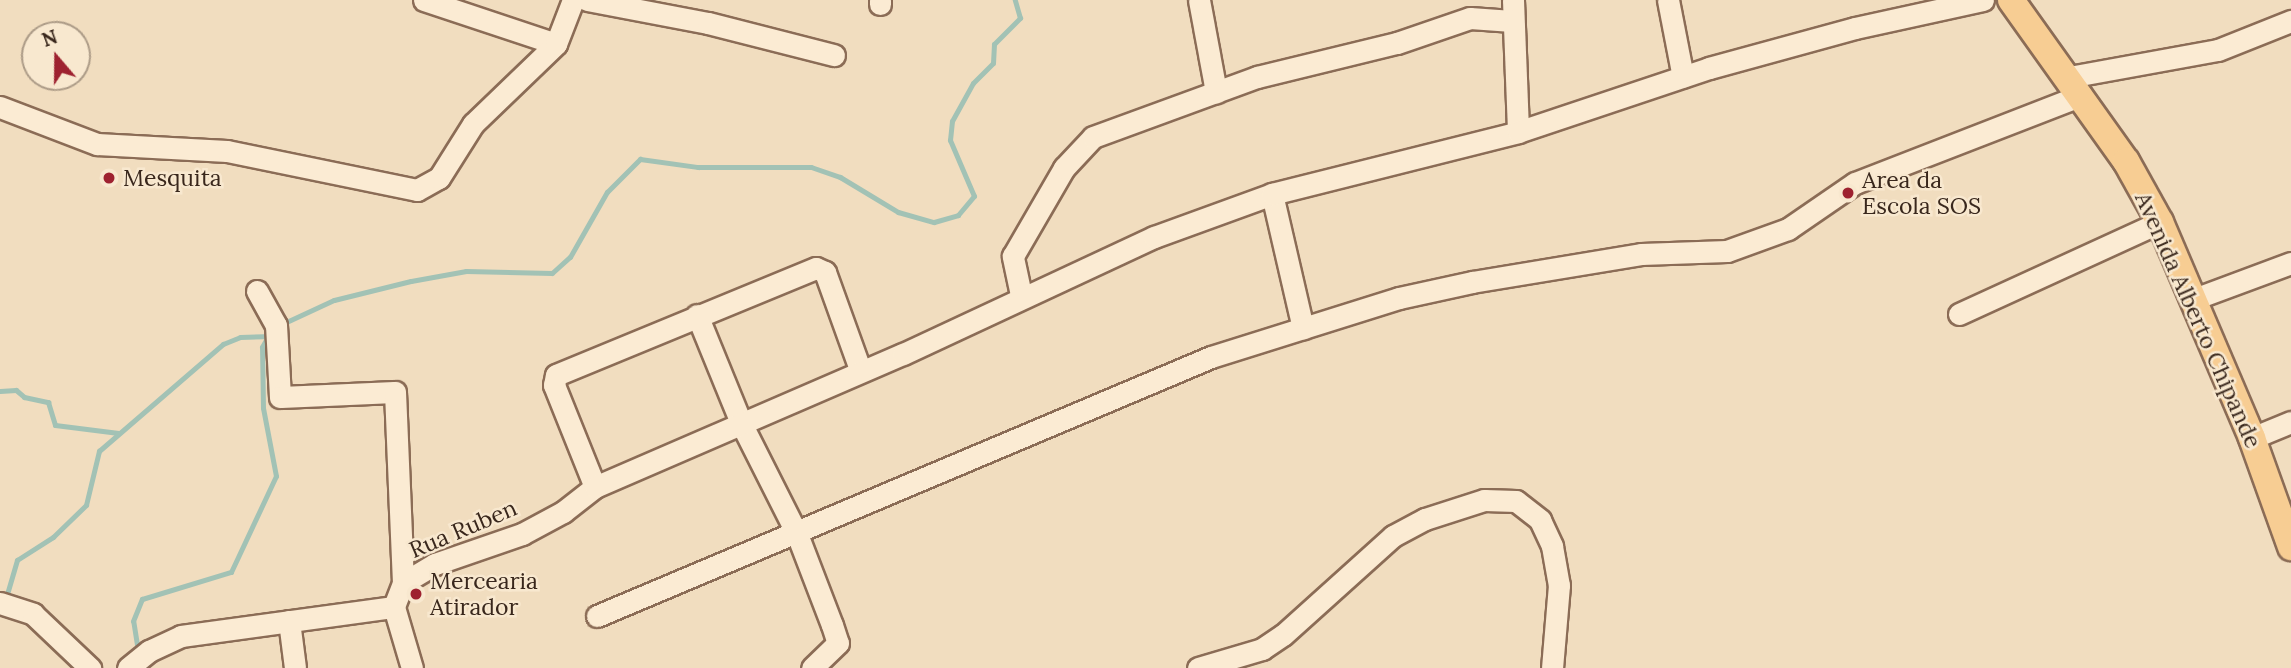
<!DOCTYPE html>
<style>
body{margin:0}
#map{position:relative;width:2291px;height:668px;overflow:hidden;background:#f1ddbf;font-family:Lora,serif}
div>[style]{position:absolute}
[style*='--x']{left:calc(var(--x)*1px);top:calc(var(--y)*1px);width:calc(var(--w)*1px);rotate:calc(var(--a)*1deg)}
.stream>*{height:5px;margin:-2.5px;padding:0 2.5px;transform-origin:2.5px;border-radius:2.5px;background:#a2c2b5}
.roads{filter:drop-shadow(2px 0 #8b6c56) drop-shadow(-2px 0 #8b6c56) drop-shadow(0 2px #8b6c56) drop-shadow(0 -2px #8b6c56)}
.minor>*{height:21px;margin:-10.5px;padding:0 10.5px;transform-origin:10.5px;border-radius:10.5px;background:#fbebd3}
.major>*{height:26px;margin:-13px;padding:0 13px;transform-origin:13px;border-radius:13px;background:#f7cd93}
.dots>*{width:19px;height:19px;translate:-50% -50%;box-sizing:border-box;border:4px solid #f8e8cf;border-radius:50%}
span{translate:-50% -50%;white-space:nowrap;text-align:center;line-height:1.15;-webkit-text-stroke:5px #f8e8cf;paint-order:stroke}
.poi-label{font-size:23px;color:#39271c}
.left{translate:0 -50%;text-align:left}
.street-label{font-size:23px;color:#39271c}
.north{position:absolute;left:21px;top:21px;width:70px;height:70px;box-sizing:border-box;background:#f8e8cf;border:2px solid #ac9b87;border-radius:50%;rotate:340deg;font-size:19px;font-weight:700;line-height:28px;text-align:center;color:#39271c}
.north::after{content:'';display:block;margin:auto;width:24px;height:32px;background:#9e2230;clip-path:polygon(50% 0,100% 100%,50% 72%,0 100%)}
</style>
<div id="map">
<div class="stream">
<i style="--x:282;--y:324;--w:57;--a:-24.8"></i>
<i style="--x:334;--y:300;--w:79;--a:-13.9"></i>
<i style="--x:411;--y:281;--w:56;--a:-10.3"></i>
<i style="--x:466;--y:271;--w:86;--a:1.3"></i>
<i style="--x:552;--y:273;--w:24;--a:-42"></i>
<i style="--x:570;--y:257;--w:75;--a:-60.4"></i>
<i style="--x:607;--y:192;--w:47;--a:-45"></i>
<i style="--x:640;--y:159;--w:59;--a:7.9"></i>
<i style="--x:698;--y:167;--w:113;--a:0"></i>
<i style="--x:811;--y:167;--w:31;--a:19"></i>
<i style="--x:840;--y:177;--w:68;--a:31.1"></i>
<i style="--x:898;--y:212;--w:37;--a:16"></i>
<i style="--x:934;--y:222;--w:25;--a:-16"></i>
<i style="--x:958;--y:215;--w:25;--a:-50"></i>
<i style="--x:974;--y:196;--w:61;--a:-113.2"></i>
<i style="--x:950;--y:140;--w:19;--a:-84"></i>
<i style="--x:952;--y:121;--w:43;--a:-61.1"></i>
<i style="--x:973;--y:83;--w:28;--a:-45"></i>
<i style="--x:993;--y:63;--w:19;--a:-87"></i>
<i style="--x:994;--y:44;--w:37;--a:-45"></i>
<i style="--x:1020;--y:18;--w:19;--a:-106"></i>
<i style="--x:0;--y:391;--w:16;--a:-4"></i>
<i style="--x:16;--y:390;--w:11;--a:41"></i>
<i style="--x:24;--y:397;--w:25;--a:12"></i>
<i style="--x:48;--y:402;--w:24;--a:73"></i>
<i style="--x:55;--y:425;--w:64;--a:7.2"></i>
<i style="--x:5;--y:601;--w:43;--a:-73.7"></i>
<i style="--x:17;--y:560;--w:43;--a:-32.6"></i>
<i style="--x:53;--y:537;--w:46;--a:-44.1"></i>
<i style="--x:86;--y:505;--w:56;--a:-76.5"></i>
<i style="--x:99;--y:451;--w:164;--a:-40.8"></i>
<i style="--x:223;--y:344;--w:18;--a:-22"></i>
<i style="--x:240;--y:337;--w:24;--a:-2"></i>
<i style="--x:138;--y:651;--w:30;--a:-99"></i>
<i style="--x:133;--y:621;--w:24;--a:-68"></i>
<i style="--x:142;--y:599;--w:93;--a:-16.9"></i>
<i style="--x:231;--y:572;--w:106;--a:-64.9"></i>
<i style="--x:276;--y:476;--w:69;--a:-100.8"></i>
<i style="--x:263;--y:408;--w:61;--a:-90.9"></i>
<i style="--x:262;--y:347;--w:18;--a:-61"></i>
</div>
<div class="roads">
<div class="minor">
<i style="--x:424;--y:0;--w:139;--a:18.4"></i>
<i style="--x:587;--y:0;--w:123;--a:10.8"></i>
<i style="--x:708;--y:23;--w:130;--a:14.3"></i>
<i style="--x:880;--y:0;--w:4;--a:90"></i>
<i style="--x:1199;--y:0;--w:94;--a:79.5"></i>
<i style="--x:1513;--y:0;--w:132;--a:87.8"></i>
<i style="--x:1668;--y:0;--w:78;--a:79"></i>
<i style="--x:2069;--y:77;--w:151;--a:-10.3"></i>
<i style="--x:2218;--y:50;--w:79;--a:-21.7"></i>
<i style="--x:0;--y:107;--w:104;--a:20.9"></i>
<i style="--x:97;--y:144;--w:130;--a:3.1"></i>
<i style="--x:227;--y:151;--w:194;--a:11.6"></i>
<i style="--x:417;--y:190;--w:25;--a:-29"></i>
<i style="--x:439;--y:178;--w:64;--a:-57.8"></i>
<i style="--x:473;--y:124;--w:115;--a:-43.9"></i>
<i style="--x:556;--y:44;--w:47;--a:-68.9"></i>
<i style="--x:1272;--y:194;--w:138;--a:77"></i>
<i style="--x:257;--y:291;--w:39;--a:61"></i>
<i style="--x:276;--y:325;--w:72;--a:86.8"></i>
<i style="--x:280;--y:397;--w:115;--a:-2.5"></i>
<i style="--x:395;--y:392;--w:191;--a:87.6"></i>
<i style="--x:403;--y:583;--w:26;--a:111"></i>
<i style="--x:394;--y:607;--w:64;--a:73.6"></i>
<i style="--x:1021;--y:295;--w:40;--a:-102"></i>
<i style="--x:1013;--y:256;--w:102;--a:-59.9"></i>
<i style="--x:1064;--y:168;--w:42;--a:-46.9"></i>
<i style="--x:1093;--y:137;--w:175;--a:-20.1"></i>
<i style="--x:1257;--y:77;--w:144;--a:-13.7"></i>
<i style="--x:1397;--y:43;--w:77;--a:-18.9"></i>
<i style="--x:1470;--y:18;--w:42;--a:4.1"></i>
<i style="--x:2194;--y:299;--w:103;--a:-20.4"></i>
<i style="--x:1959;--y:314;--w:221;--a:-24.6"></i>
<i style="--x:697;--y:315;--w:117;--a:67.8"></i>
<i style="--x:741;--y:423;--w:124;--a:63.2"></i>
<i style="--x:797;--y:534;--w:97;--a:69"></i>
<i style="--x:832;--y:625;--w:19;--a:72"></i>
<i style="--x:838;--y:643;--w:36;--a:136"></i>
<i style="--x:2252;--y:438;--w:42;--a:-22.3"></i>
<i style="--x:595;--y:487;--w:110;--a:-111.9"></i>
<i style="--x:554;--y:385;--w:10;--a:-79"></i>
<i style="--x:556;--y:375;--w:281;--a:-22.4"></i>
<i style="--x:816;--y:268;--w:10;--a:24"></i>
<i style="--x:825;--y:272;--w:103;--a:70.2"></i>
<i style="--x:403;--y:583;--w:37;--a:-31"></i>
<i style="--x:435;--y:564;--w:92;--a:-19"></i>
<i style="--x:522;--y:534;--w:47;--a:-28.2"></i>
<i style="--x:563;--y:512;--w:41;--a:-38"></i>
<i style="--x:595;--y:487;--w:335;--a:-23.4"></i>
<i style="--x:903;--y:354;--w:277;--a:-25"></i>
<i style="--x:1154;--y:237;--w:126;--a:-20"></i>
<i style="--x:1272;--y:194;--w:254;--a:-14.1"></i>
<i style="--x:1518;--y:132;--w:201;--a:-18.5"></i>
<i style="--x:1709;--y:68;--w:151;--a:-15.3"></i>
<i style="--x:1855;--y:28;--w:131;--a:-12.3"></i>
<i style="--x:0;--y:603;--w:35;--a:18"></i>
<i style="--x:33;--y:614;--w:79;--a:43.5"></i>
<i style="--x:597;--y:616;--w:666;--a:-22.87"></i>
<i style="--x:1211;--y:357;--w:197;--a:-17.4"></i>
<i style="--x:1399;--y:298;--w:75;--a:-12.4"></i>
<i style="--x:1472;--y:282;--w:171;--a:-9.4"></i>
<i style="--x:1641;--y:254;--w:86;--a:-2"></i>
<i style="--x:1727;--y:251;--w:65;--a:-19.8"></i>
<i style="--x:1788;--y:229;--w:81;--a:-34.5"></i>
<i style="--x:1855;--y:183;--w:243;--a:-21.2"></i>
<i style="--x:289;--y:621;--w:47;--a:82.7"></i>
<i style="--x:128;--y:668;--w:27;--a:-39"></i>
<i style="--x:149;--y:651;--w:35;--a:-25"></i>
<i style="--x:181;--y:636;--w:215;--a:-7.8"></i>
<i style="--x:1198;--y:668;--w:67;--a:-16.5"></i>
<i style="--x:1262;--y:649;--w:25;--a:-34"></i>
<i style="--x:1283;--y:635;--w:148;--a:-42"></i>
<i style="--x:1393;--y:536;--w:36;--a:-28"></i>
<i style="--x:1425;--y:519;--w:62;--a:-17.9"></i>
<i style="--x:1484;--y:500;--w:32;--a:2"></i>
<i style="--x:1516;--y:501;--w:31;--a:38"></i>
<i style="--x:1540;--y:520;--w:29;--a:65"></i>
<i style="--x:1552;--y:546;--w:40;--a:80"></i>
<i style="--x:1559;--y:585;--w:83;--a:94.8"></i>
</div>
<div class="major">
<i style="--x:2011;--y:0;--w:198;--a:54.5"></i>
<i style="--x:2126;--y:161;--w:70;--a:60.9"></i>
<i style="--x:2160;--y:222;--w:235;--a:66.9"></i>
<i style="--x:2252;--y:438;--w:116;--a:70.3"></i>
</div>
</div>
<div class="dots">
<i style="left:109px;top:178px;background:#9e2230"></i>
<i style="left:1848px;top:193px;background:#9e2230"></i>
<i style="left:416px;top:594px;background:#9e2230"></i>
</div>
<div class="poi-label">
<span class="left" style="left:123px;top:178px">Mesquita</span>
<span class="left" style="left:1862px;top:193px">Area da<br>Escola SOS</span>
<span class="left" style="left:430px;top:594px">Mercearia<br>Atirador</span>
</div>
<div class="street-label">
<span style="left:2198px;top:320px;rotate:66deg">Avenida Alberto Chipande</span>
<span style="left:463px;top:529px;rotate:-23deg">Rua Ruben</span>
</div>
<div class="north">N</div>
</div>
